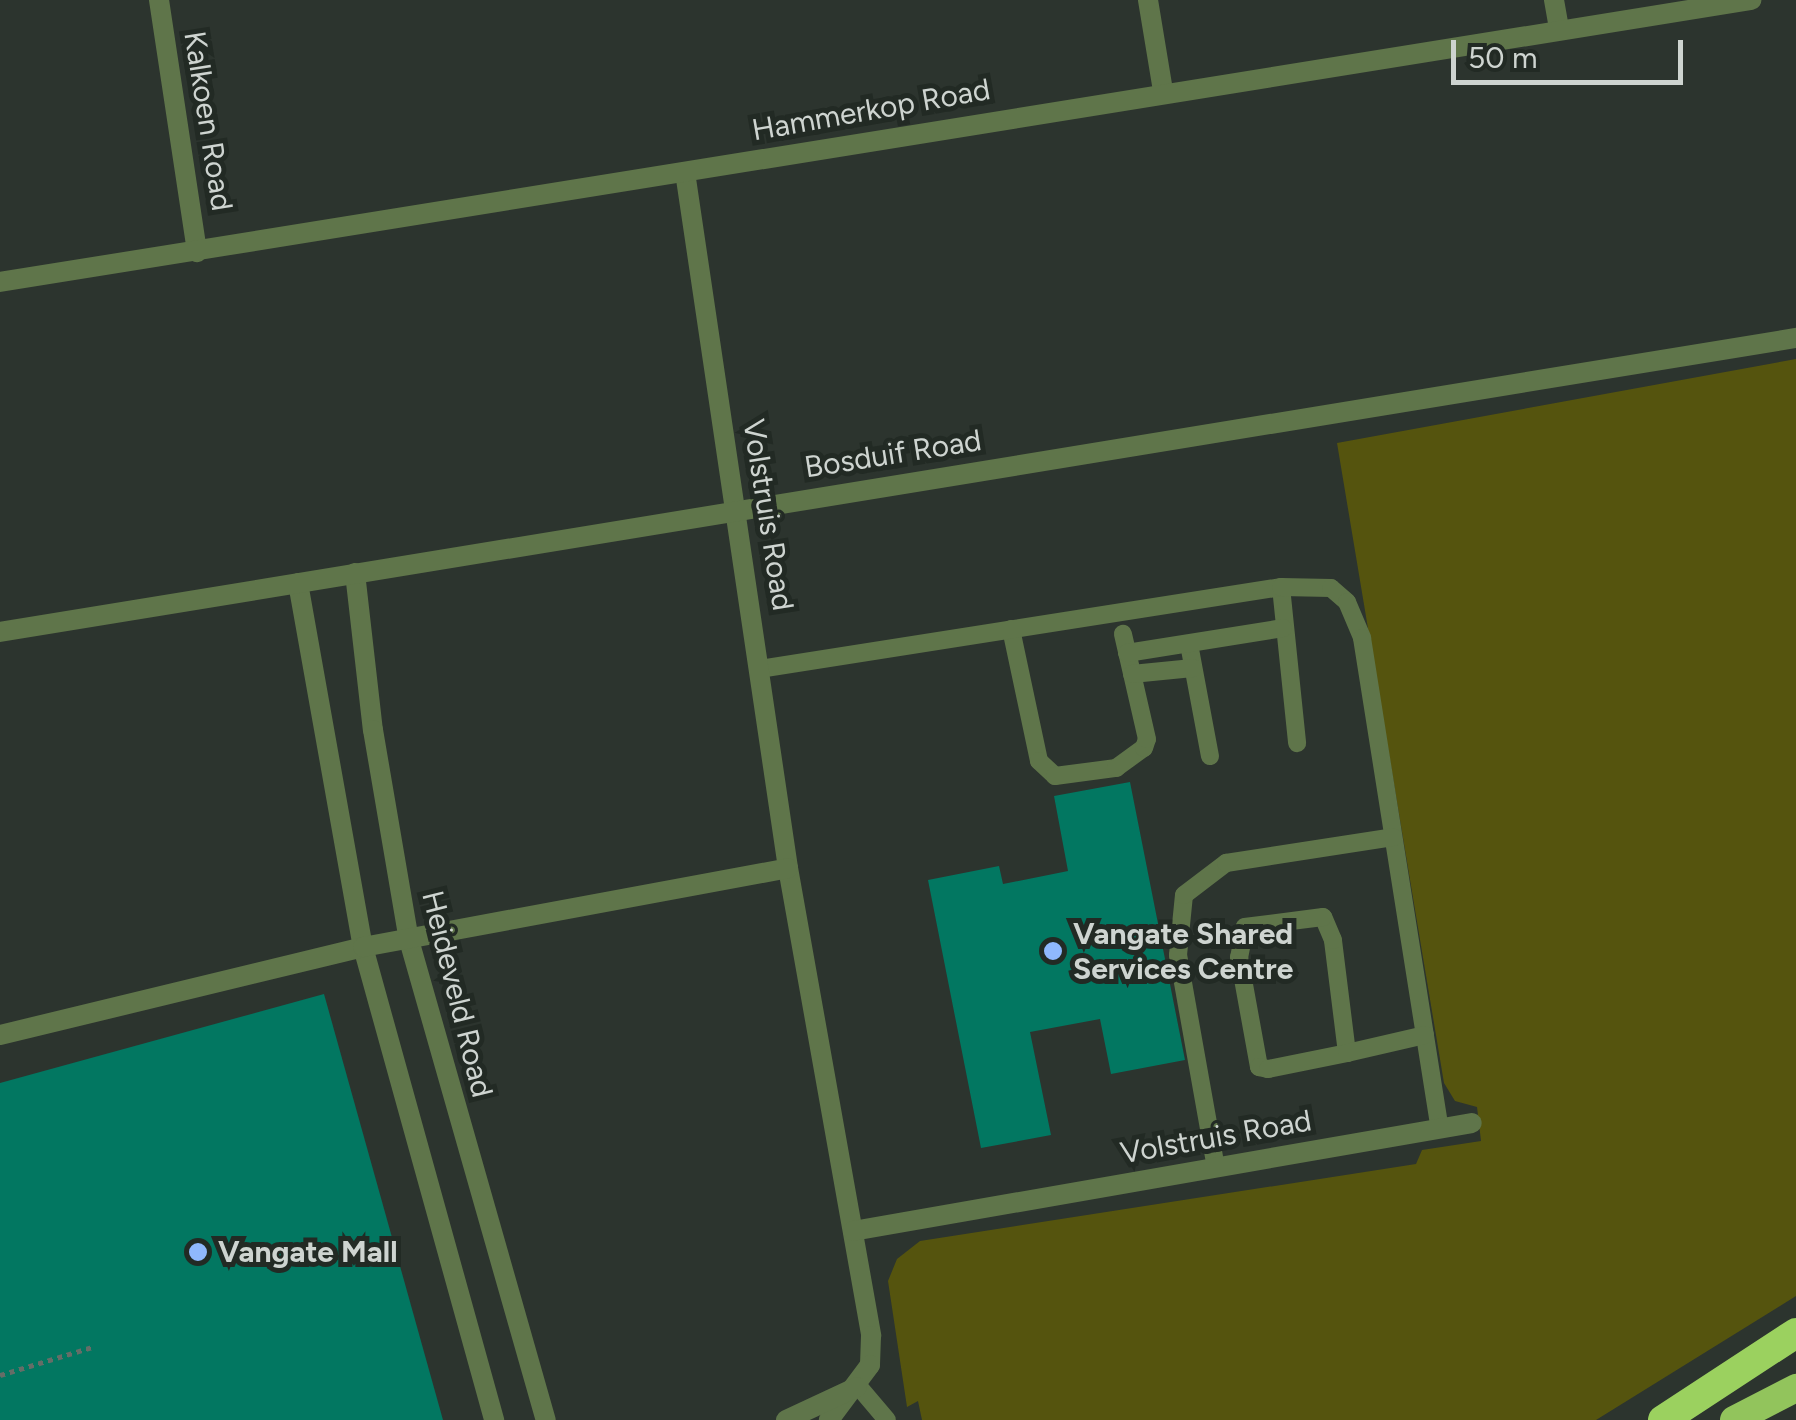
<!DOCTYPE html>
<style>
body{margin:0}
#map{position:relative;width:1796px;height:1420px;overflow:hidden;background:#2c342e;font-family:Figtree,sans-serif}
div>[style]{position:absolute}
[style*='--x']{left:calc(var(--x)*1px);top:calc(var(--y)*1px);width:calc(var(--w)*1px);rotate:calc(var(--a)*1deg)}
.green>*{inset:0;background:#55540e}
.building>*{inset:0;background:#027761}
.path>*{height:5px;margin-top:-2.5px;transform-origin:0;background:repeating-linear-gradient(90deg,#656d67 0 5px,transparent 0 10px)}
.service>*{height:18px;margin:-9px;padding:0 9px;transform-origin:9px;border-radius:9px;background:#5f754a}
.minor>*{height:20px;margin:-10px;padding:0 10px;transform-origin:10px;border-radius:10px;background:#5f754a}
.trunk>*{height:28px;margin:-14px;padding:0 14px;transform-origin:14px;border-radius:14px;background:#92c45c}
.motorway>*{height:30px;margin:-15px;padding:0 15px;transform-origin:15px;border-radius:15px;background:#9bd15f}
.dots>*{width:28px;height:28px;translate:-50% -50%;box-sizing:border-box;border:5px solid #222a24;border-radius:50%}
span{translate:-50% -50%;white-space:nowrap;text-align:center;line-height:1.15;-webkit-text-stroke:10px #222a24;paint-order:stroke}
.street-label{font-size:30px;color:#ced4d0}
.poi-label{font-size:30px;color:#ced4d0;font-weight:700}
.left{translate:0 -50%;text-align:left}
.scale{position:absolute;left:1451px;top:40px;width:232px;height:45px;box-sizing:border-box;border:5px solid #ced4d0;border-top:0;padding-left:12px;font-size:30px;line-height:35px;white-space:nowrap;color:#ced4d0;-webkit-text-stroke:8px #222a24;paint-order:stroke}
</style>
<div id="map">
<div class="green">
<i style="clip-path:polygon(1796px 359px,1796px 1296px,1596px 1420px,922px 1420px,918px 1401px,907px 1407px,888px 1281px,897px 1259px,920px 1241px,1416px 1164px,1422px 1150px,1481px 1141px,1477px 1107px,1455px 1101px,1444px 1083px,1337px 443px)"></i>
</div>
<div class="building">
<i style="clip-path:polygon(1130px 782px,1185px 1060px,1111px 1074px,1100px 1019px,1030px 1032px,1051px 1135px,981px 1148px,928px 880px,999px 866px,1003px 884px,1068px 871px,1054px 796px)"></i>
<i style="clip-path:polygon(324px 994px,443px 1420px,0 1420px,0 1083px)"></i>
</div>
<div class="path">
<i style="--x:0;--y:1375;--w:96;--a:-16.9"></i>
</div>
<div class="service">
<i style="--x:1281;--y:587;--w:157;--a:84.1"></i>
<i style="--x:1011;--y:629;--w:135;--a:78"></i>
<i style="--x:1039;--y:761;--w:22;--a:43"></i>
<i style="--x:1055;--y:776;--w:62;--a:-7.5"></i>
<i style="--x:1116;--y:768;--w:34;--a:-36"></i>
<i style="--x:1144;--y:748;--w:9;--a:-72"></i>
<i style="--x:1147;--y:739;--w:108;--a:-102.9"></i>
<i style="--x:1189;--y:644;--w:114;--a:79.4"></i>
<i style="--x:1127;--y:653;--w:158;--a:-9.1"></i>
<i style="--x:760;--y:669;--w:527;--a:-8.94"></i>
<i style="--x:1281;--y:587;--w:50;--a:1.1"></i>
<i style="--x:1331;--y:588;--w:21;--a:41"></i>
<i style="--x:1347;--y:602;--w:39;--a:67"></i>
<i style="--x:1362;--y:638;--w:497;--a:81"></i>
<i style="--x:1132;--y:674;--w:61;--a:-5.6"></i>
<i style="--x:1347;--y:1053;--w:114;--a:-97.1"></i>
<i style="--x:1333;--y:940;--w:25;--a:-113"></i>
<i style="--x:1323;--y:917;--w:79;--a:172.7"></i>
<i style="--x:1245;--y:927;--w:31;--a:101"></i>
<i style="--x:1239;--y:957;--w:112;--a:79.7"></i>
<i style="--x:1259;--y:1067;--w:9;--a:13"></i>
<i style="--x:1268;--y:1069;--w:81;--a:-11.4"></i>
<i style="--x:1347;--y:1053;--w:80;--a:-13"></i>
<i style="--x:1216;--y:1168;--w:216;--a:-100.1"></i>
<i style="--x:1178;--y:955;--w:60;--a:-84.3"></i>
<i style="--x:1184;--y:895;--w:53;--a:-37.3"></i>
<i style="--x:1226;--y:863;--w:169;--a:-8.8"></i>
<i style="--x:859;--y:1387;--w:43;--a:49.7"></i>
</div>
<div class="minor">
<i style="--x:159;--y:0;--w:255;--a:81.4"></i>
<i style="--x:1148;--y:0;--w:92;--a:80.6"></i>
<i style="--x:1554;--y:0;--w:29;--a:80"></i>
<i style="--x:685;--y:172;--w:704;--a:81.58"></i>
<i style="--x:788;--y:868;--w:475;--a:79.9"></i>
<i style="--x:871;--y:1336;--w:29;--a:92"></i>
<i style="--x:870;--y:1365;--w:69;--a:126.7"></i>
<i style="--x:0;--y:282;--w:1774;--a:-9.15"></i>
<i style="--x:355;--y:573;--w:158;--a:83.5"></i>
<i style="--x:373;--y:730;--w:213;--a:80.3"></i>
<i style="--x:409;--y:940;--w:499;--a:74.1"></i>
<i style="--x:298;--y:583;--w:370;--a:79.9"></i>
<i style="--x:363;--y:947;--w:491;--a:74.5"></i>
<i style="--x:0;--y:632;--w:1820;--a:-9.3"></i>
<i style="--x:0;--y:1035;--w:374;--a:-13.6"></i>
<i style="--x:363;--y:947;--w:432;--a:-10.5"></i>
<i style="--x:853;--y:1231;--w:628;--a:-9.9"></i>
<i style="--x:786;--y:1420;--w:78;--a:-24.9"></i>
</div>
<div class="trunk">
<i style="--x:1734;--y:1420;--w:70;--a:-27.3"></i>
</div>
<div class="motorway">
<i style="--x:1663;--y:1420;--w:159;--a:-33.2"></i>
</div>
<div class="dots">
<i style="left:1053px;top:951px;background:#8fb8fd"></i>
<i style="left:198px;top:1252px;background:#8fb8fd"></i>
</div>
<div class="street-label">
<span style="left:871px;top:110px;rotate:-10deg">Hammerkop Road</span>
<span style="left:208px;top:121px;rotate:81deg">Kalkoen Road</span>
<span style="left:893px;top:454px;rotate:-9deg">Bosduif Road</span>
<span style="left:768px;top:515px;rotate:81deg">Volstruis Road</span>
<span style="left:457px;top:994px;rotate:76deg">Heideveld Road</span>
<span style="left:1216px;top:1137px;rotate:-10deg">Volstruis Road</span>
</div>
<div class="poi-label">
<span class="left" style="left:1073px;top:951px">Vangate Shared<br>Services Centre</span>
<span class="left" style="left:218px;top:1252px">Vangate Mall</span>
</div>
<div class="scale">50 m</div>
</div>
